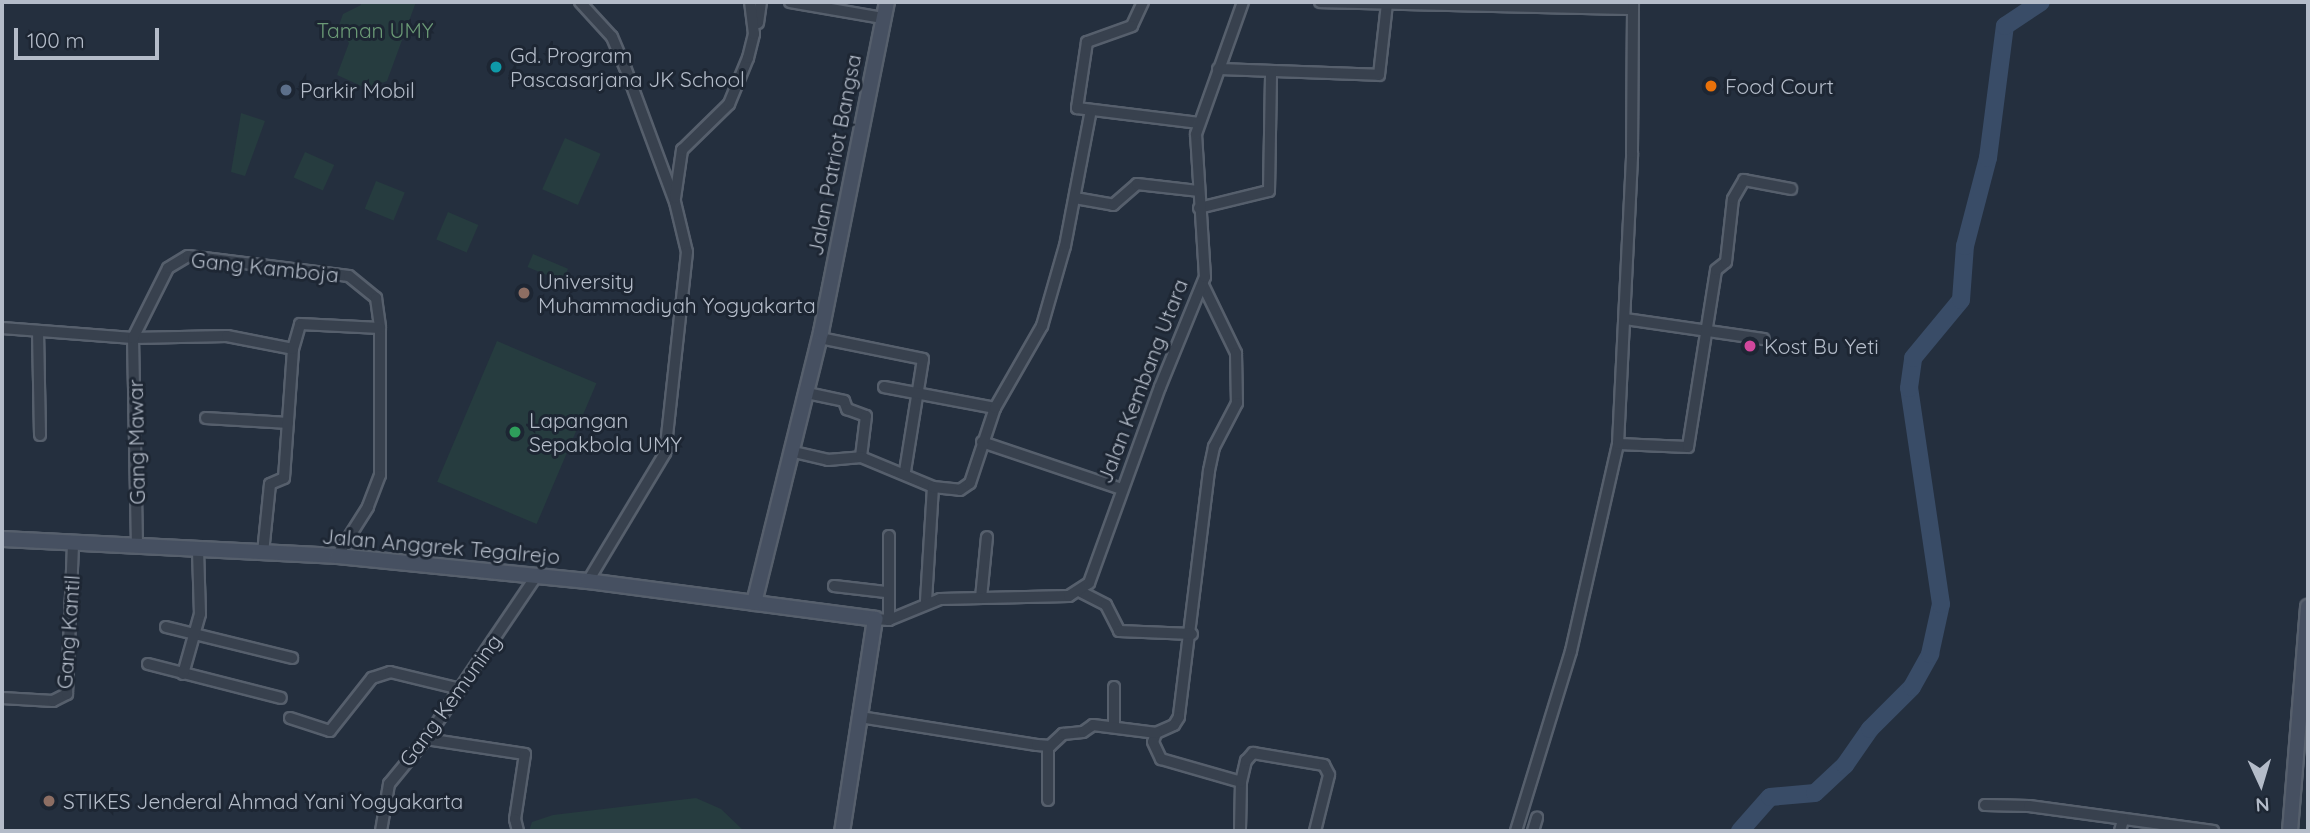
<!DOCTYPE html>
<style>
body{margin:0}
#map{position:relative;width:2310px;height:833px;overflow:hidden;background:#242f3e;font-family:Quicksand,sans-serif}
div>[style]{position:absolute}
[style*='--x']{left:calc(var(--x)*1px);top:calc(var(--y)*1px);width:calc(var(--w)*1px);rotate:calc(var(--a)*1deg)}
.green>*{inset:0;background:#263c3f;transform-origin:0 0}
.river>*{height:18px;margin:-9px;padding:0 9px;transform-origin:9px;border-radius:9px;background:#394c67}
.roads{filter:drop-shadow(2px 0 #565f6c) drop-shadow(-2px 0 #565f6c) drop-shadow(0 2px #565f6c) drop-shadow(0 -2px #565f6c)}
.street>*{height:10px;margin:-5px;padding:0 5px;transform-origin:5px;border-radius:5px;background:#38414e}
.secondary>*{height:14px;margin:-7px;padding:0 7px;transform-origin:7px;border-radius:7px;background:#465061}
.dots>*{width:19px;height:19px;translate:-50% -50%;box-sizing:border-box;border:4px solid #1d2633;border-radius:50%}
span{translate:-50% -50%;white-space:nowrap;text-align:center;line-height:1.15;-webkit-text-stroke:6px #1d2633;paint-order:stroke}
.park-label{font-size:21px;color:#6b9a76}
.poi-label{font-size:21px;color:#b4bcc9}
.left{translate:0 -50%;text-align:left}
.street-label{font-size:21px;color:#b4bcc9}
.frame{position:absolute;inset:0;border:4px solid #b4bcc9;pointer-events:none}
.north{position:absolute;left:2226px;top:749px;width:70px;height:70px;-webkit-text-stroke:5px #1d2633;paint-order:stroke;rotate:176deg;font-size:19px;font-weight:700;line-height:28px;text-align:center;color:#b4bcc9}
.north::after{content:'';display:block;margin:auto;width:24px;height:32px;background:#b4bcc9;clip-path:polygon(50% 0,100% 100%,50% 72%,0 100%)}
.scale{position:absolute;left:14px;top:28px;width:145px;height:32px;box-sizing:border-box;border:4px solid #b4bcc9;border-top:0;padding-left:9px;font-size:21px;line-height:24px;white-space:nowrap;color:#b4bcc9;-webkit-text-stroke:5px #1d2633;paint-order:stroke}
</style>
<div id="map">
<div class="green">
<i style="clip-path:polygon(360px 2px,416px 2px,387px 81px,368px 89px,337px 75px,349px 43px,338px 28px,343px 14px,361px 5px)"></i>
<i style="clip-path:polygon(241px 113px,265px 121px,245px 176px,231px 172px)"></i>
<i style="left:565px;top:138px;width:39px;height:56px;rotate:24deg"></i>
<i style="left:305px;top:152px;width:32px;height:28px;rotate:24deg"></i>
<i style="left:376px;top:181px;width:31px;height:30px;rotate:22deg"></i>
<i style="left:448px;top:212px;width:33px;height:30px;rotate:23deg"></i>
<i style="left:533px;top:254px;width:38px;height:14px;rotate:23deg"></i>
<i style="left:497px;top:341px;width:108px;height:153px;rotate:23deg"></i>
<i style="clip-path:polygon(696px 798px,721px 809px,744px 831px,529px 831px,532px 822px,553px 815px)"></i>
</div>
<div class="river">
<i style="--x:1740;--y:831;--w:45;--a:-48.6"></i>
<i style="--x:1770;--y:797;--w:45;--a:-5.1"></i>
<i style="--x:1815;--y:793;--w:41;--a:-43"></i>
<i style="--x:1845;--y:765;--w:44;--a:-55.2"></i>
<i style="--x:1870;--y:729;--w:59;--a:-45"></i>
<i style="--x:1912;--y:687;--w:38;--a:-61"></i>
<i style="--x:1930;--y:654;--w:51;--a:-77.6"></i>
<i style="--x:1941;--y:604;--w:218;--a:-98.4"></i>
<i style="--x:1909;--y:388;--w:30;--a:-82"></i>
<i style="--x:1913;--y:358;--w:75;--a:-50.4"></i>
<i style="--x:1961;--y:300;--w:54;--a:-85.8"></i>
<i style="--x:1965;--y:246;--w:91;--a:-75.4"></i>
<i style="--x:1988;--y:158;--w:133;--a:-82.7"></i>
<i style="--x:2005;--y:26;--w:43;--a:-33.7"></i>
</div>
<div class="roads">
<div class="street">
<i style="--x:580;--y:2;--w:47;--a:47.6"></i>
<i style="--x:612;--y:37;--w:33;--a:67"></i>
<i style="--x:625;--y:67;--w:144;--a:69.7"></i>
<i style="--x:675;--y:202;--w:51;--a:76.5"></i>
<i style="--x:687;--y:252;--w:202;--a:96.2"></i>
<i style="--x:665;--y:453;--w:149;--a:121"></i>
<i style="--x:790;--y:2;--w:94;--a:9.8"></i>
<i style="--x:1143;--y:2;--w:26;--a:115"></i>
<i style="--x:1132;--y:26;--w:48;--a:160.4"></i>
<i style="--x:1087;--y:42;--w:67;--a:98.6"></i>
<i style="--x:1077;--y:108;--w:123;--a:7"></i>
<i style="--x:1320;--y:2;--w:313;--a:1.3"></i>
<i style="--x:758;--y:23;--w:21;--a:-82"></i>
<i style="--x:1218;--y:69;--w:161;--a:2.1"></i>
<i style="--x:1379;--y:75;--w:71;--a:-83.6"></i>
<i style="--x:675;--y:198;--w:49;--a:-81.7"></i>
<i style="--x:682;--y:150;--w:66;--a:-44.4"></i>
<i style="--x:729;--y:104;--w:50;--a:-67.6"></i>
<i style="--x:748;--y:58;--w:25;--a:-76"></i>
<i style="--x:754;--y:34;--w:32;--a:-97"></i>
<i style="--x:1075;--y:198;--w:39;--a:10"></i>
<i style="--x:1113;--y:205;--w:32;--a:-41"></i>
<i style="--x:1137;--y:184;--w:61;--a:6.5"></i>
<i style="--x:1199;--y:208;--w:72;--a:-13.7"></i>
<i style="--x:1269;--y:191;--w:119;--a:-89"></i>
<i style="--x:1203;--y:285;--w:76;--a:64.1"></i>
<i style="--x:1236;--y:353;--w:50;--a:88.9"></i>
<i style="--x:1237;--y:403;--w:50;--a:117.6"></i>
<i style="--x:1214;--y:447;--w:25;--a:102"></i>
<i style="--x:1209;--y:471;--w:248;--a:97"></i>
<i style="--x:1179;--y:717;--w:9;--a:122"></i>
<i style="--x:1174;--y:725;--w:20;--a:156"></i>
<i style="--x:1156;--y:733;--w:9;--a:108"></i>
<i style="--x:1153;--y:742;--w:19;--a:65"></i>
<i style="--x:1161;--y:759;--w:83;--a:16"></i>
<i style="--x:1241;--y:782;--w:49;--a:91.2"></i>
<i style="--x:1625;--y:319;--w:140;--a:8.2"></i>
<i style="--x:2;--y:328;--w:131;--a:4.4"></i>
<i style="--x:133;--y:338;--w:94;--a:-1.2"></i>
<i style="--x:227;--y:336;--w:67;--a:11.1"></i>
<i style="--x:38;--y:331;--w:104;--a:88.9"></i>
<i style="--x:820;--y:338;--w:105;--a:11.5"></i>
<i style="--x:923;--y:359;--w:113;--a:99.1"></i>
<i style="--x:884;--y:387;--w:113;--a:10.7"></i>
<i style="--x:807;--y:393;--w:38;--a:12"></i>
<i style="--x:844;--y:401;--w:9;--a:69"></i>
<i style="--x:847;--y:409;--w:20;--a:20"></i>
<i style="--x:866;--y:416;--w:41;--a:97"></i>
<i style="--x:206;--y:418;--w:82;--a:3.5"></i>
<i style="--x:982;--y:442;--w:148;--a:18.6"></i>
<i style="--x:1618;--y:444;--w:70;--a:2.5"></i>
<i style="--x:1688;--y:447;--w:179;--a:-81"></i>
<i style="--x:1716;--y:270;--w:13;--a:-39"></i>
<i style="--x:1726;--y:262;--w:63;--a:-83.7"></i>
<i style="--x:1733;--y:199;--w:22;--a:-60"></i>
<i style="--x:1744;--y:180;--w:48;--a:10.8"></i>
<i style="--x:794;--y:452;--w:35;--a:13"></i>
<i style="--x:828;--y:460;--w:33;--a:-5"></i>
<i style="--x:861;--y:457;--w:78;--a:22.6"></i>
<i style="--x:137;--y:546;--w:208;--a:-91.1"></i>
<i style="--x:133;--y:338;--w:78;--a:-63.4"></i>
<i style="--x:168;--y:268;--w:23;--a:-31"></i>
<i style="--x:188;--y:256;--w:162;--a:7.1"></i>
<i style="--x:349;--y:276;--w:35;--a:39"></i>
<i style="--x:376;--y:298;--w:30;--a:82"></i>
<i style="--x:380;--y:328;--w:147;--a:90"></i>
<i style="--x:380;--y:475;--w:34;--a:111"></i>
<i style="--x:368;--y:507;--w:58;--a:122.3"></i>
<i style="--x:263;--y:553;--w:69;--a:-84.2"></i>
<i style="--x:270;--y:484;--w:15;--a:-23"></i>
<i style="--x:284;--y:478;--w:129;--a:-86"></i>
<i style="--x:293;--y:349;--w:26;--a:-74"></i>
<i style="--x:300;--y:324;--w:80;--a:2.9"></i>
<i style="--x:834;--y:586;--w:52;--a:6.6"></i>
<i style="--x:1081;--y:592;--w:28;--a:27"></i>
<i style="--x:1106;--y:605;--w:29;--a:63"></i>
<i style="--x:1119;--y:631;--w:73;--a:2.4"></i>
<i style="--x:981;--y:598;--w:61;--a:-84.4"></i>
<i style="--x:926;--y:601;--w:114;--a:-86.5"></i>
<i style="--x:933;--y:487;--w:27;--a:6"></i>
<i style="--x:960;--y:490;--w:12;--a:-35"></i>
<i style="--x:970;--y:483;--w:79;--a:-71.6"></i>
<i style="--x:995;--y:408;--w:95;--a:-60.2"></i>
<i style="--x:1042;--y:326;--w:83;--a:-74"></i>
<i style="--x:1065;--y:246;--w:138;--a:-79.2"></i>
<i style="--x:875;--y:619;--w:14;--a:4"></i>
<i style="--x:889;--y:620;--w:55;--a:-22.4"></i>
<i style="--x:940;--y:599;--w:129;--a:-1.3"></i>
<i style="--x:1069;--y:596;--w:24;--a:-33"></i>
<i style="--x:1089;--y:583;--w:208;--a:-70.1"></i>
<i style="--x:1160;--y:387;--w:119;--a:-67.8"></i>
<i style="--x:1205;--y:277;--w:143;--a:-93.6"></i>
<i style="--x:1196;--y:134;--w:140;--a:-70.4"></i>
<i style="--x:889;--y:620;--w:84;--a:-90"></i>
<i style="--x:166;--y:627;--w:130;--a:13.8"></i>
<i style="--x:148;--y:664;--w:137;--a:14.3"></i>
<i style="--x:183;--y:674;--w:62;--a:-74.2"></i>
<i style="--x:200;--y:614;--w:64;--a:-91.8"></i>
<i style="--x:1114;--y:687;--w:39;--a:90"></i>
<i style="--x:2;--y:698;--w:51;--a:3.4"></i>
<i style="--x:53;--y:701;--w:16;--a:-27"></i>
<i style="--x:67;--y:694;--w:150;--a:-87.7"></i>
<i style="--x:860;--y:717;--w:179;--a:9"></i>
<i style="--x:1037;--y:745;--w:13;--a:4"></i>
<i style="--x:1050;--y:746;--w:18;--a:-43"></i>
<i style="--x:1063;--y:734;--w:20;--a:-6"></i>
<i style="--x:1083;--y:732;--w:12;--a:-35"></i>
<i style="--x:1093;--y:725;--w:64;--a:7.2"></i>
<i style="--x:290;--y:718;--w:42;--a:18"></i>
<i style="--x:330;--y:731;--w:68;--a:-51.6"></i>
<i style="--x:372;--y:678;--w:19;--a:-18"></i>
<i style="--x:390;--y:672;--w:73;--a:13.5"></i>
<i style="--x:426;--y:739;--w:100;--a:8.6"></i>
<i style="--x:525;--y:754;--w:66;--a:98.7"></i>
<i style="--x:515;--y:819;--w:12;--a:76"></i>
<i style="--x:1048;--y:746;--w:54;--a:90"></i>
<i style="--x:1241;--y:782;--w:22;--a:-77"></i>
<i style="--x:1246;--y:761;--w:11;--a:-49"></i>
<i style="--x:1253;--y:753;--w:72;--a:9.6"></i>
<i style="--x:1324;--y:765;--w:11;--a:63"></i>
<i style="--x:1329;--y:775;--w:58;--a:104"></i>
<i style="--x:1985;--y:805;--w:44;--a:1.3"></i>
<i style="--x:2029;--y:806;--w:186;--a:7.7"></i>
<i style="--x:381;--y:831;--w:48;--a:-80.3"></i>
<i style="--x:389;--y:784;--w:58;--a:-50.6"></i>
<i style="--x:426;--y:739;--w:198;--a:-55.9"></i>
<i style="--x:1516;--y:831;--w:188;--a:-73"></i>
<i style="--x:1571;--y:651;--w:212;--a:-77.2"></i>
<i style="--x:1618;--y:444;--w:291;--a:-87.2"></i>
<i style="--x:1632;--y:153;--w:151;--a:-89.6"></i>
<i style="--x:1533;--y:831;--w:14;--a:-73"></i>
<i style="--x:2120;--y:831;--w:11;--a:-75"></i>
</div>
<div class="secondary">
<i style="--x:2;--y:539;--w:335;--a:2.9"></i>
<i style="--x:337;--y:556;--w:252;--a:5.7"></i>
<i style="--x:588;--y:581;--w:290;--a:7.5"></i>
<i style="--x:875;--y:619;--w:215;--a:98.8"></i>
<i style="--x:754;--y:603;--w:279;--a:-76.1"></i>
<i style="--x:821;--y:332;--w:337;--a:-78.7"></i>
<i style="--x:2290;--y:831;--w:225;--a:-85.4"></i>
</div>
</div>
<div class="dots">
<i style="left:496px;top:67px;background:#0f9aa8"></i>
<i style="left:1711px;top:86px;background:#e8710a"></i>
<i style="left:286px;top:90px;background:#5c6f8a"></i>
<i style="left:524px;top:293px;background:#8d6e63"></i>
<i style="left:1750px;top:346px;background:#d1479c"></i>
<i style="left:515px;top:432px;background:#2e9e5b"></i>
<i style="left:49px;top:801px;background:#8d6e63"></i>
</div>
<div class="park-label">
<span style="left:375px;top:30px">Taman UMY</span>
</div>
<div class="poi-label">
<span class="left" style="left:510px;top:67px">Gd. Program<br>Pascasarjana JK School</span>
<span class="left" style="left:1725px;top:86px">Food Court</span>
<span class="left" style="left:300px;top:90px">Parkir Mobil</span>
<span class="left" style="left:538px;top:293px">University<br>Muhammadiyah Yogyakarta</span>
<span class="left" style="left:1764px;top:346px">Kost Bu Yeti</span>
<span class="left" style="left:529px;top:432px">Lapangan<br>Sepakbola UMY</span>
<span class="left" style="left:63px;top:801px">STIKES Jenderal Ahmad Yani Yogyakarta</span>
</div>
<div class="street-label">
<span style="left:834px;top:155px;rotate:-79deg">Jalan Patriot Bangsa</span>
<span style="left:265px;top:267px;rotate:6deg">Gang Kamboja</span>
<span style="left:1142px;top:381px;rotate:-69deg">Jalan Kembang Utara</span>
<span style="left:136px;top:442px;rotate:-91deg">Gang Mawar</span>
<span style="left:441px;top:546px;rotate:5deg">Jalan Anggrek Tegalrejo</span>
<span style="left:68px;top:632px;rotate:-86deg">Gang Kantil</span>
<span style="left:450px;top:700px;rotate:-54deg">Gang Kemuning</span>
</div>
<div class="frame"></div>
<div class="north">N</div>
<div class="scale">100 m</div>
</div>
